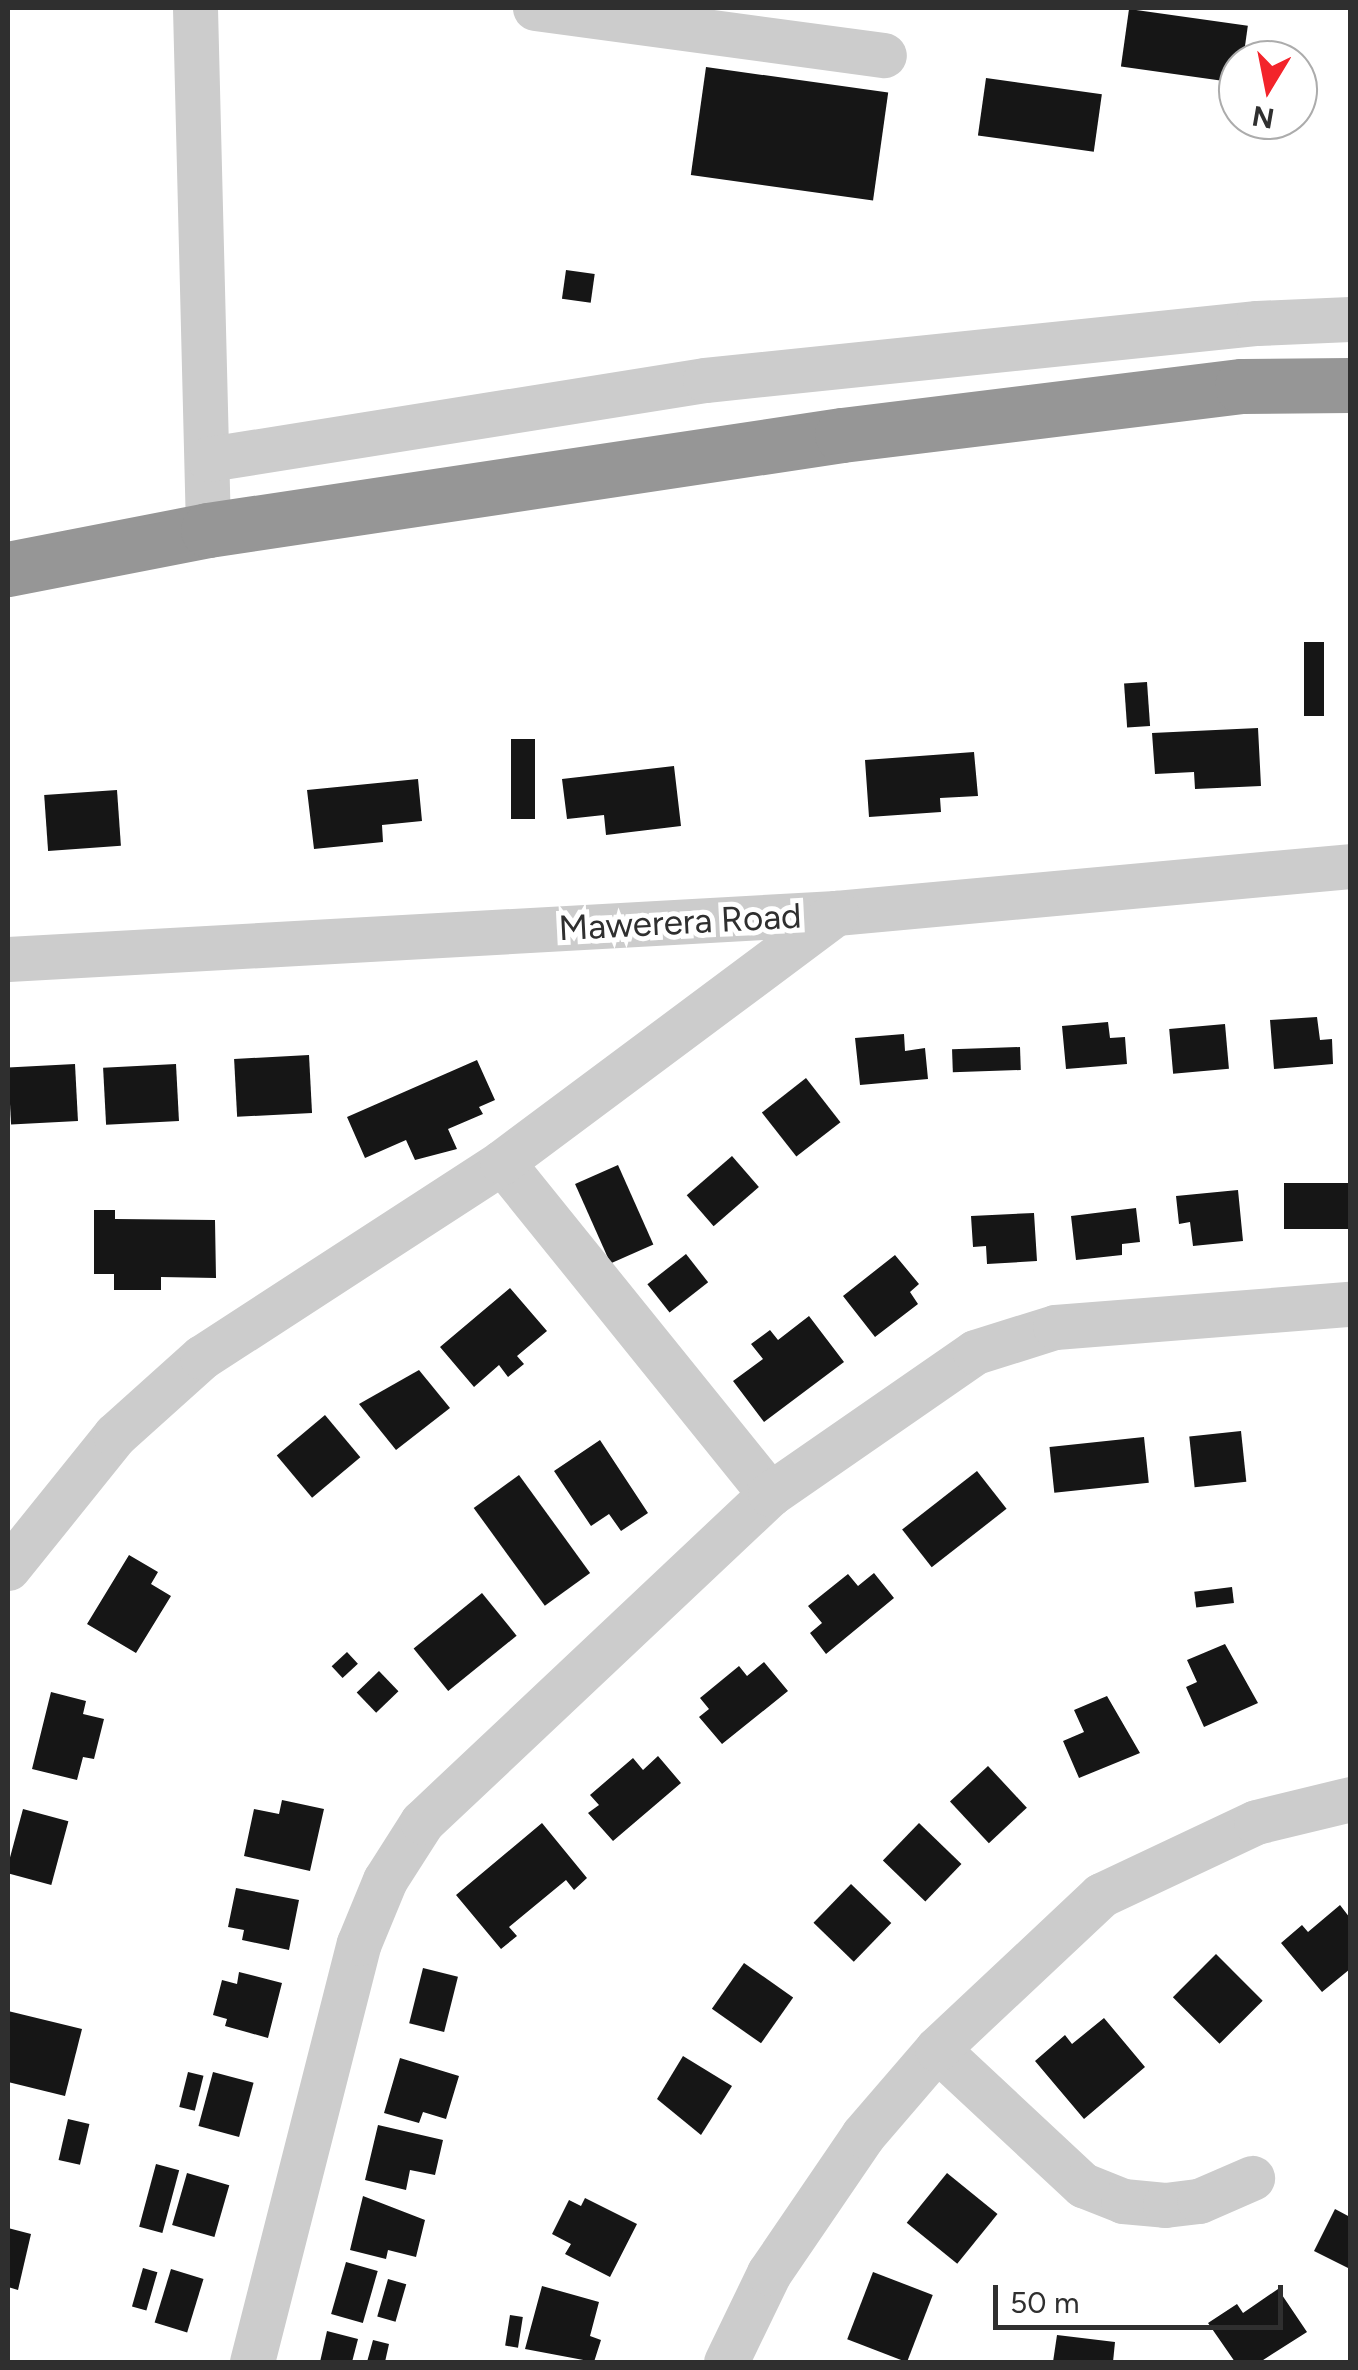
<!DOCTYPE html>
<style>
body{margin:0}
#map{position:relative;width:1358px;height:2370px;overflow:hidden;background:#fff;font-family:Figtree,sans-serif}
div>[style]{position:absolute}
[style*='--x']{left:calc(var(--x)*1px);top:calc(var(--y)*1px);width:calc(var(--w)*1px);rotate:calc(var(--a)*1deg)}
.building>*{inset:0;background:#161616;transform-origin:0 0}
.minor>*{height:45px;margin:-22.5px;padding:0 22.5px;transform-origin:22.5px;border-radius:22.5px;background:#ccc}
.highway>*{height:55px;margin:-27.5px;padding:0 27.5px;transform-origin:27.5px;border-radius:27.5px;background:#969696}
span{translate:-50% -50%;white-space:nowrap;text-align:center;line-height:1.15;-webkit-text-stroke:10px #fff;paint-order:stroke}
.street-label{font-size:35px;color:#2f2f2f}
.frame{position:absolute;inset:0;border:10px solid #2f2f2f;pointer-events:none}
.north{position:absolute;left:1218px;top:40px;width:100px;height:100px;box-sizing:border-box;background:#fff;border:2px solid #acacac;border-radius:50%;rotate:190deg;font-size:28px;font-weight:700;line-height:40px;text-align:center;color:#2f2f2f}
.north::after{content:'';display:block;margin:auto;width:35px;height:45px;background:#f3242b;clip-path:polygon(50% 0,100% 100%,50% 72%,0 100%)}
.scale{position:absolute;left:993px;top:2285px;width:290px;height:45px;box-sizing:border-box;border:5px solid #2f2f2f;border-top:0;padding-left:12px;font-size:30px;line-height:35px;white-space:nowrap;color:#2f2f2f;-webkit-text-stroke:8px #fff;paint-order:stroke}
</style>
<div id="map">
<div class="building">
<i style="left:1129px;top:9px;width:120px;height:58px;rotate:8deg"></i>
<i style="left:706px;top:67px;width:184px;height:109px;rotate:8deg"></i>
<i style="left:986px;top:78px;width:117px;height:58px;rotate:8deg"></i>
<i style="left:566px;top:270px;width:29px;height:29px;rotate:8deg"></i>
<i style="left:1304px;top:642px;width:20px;height:74px"></i>
<i style="left:1147px;top:682px;width:44px;height:23px;rotate:86deg"></i>
<i style="clip-path:polygon(1258px 728px,1261px 786px,1195px 789px,1194px 772px,1155px 774px,1152px 733px)"></i>
<i style="left:511px;top:739px;width:24px;height:80px"></i>
<i style="clip-path:polygon(974px 752px,978px 796px,940px 798px,941px 812px,869px 817px,865px 760px)"></i>
<i style="clip-path:polygon(674px 766px,681px 826px,606px 835px,604px 815px,567px 819px,562px 779px)"></i>
<i style="clip-path:polygon(418px 779px,422px 821px,382px 825px,383px 842px,314px 849px,307px 790px)"></i>
<i style="left:117px;top:790px;width:56px;height:73px;rotate:86deg"></i>
<i style="clip-path:polygon(1317px 1017px,1320px 1040px,1332px 1039px,1333px 1064px,1274px 1069px,1270px 1020px)"></i>
<i style="clip-path:polygon(1108px 1022px,1110px 1038px,1125px 1037px,1127px 1064px,1066px 1069px,1062px 1026px)"></i>
<i style="left:1225px;top:1024px;width:45px;height:56px;rotate:85deg"></i>
<i style="clip-path:polygon(904px 1034px,905px 1051px,925px 1048px,928px 1079px,860px 1085px,855px 1038px)"></i>
<i style="left:1020px;top:1047px;width:23px;height:68px;rotate:88deg"></i>
<i style="left:309px;top:1055px;width:58px;height:75px;rotate:87deg"></i>
<i style="clip-path:polygon(477px 1060px,495px 1100px,479px 1107px,483px 1114px,448px 1129px,457px 1149px,415px 1160px,406px 1140px,365px 1158px,347px 1117px)"></i>
<i style="left:75px;top:1064px;width:57px;height:67px;rotate:87deg"></i>
<i style="left:176px;top:1064px;width:57px;height:73px;rotate:87deg"></i>
<i style="left:806px;top:1078px;width:56px;height:56px;rotate:52deg"></i>
<i style="left:732px;top:1156px;width:41px;height:60px;rotate:49deg"></i>
<i style="left:618px;top:1165px;width:87px;height:47px;rotate:66deg"></i>
<i style="left:1350px;top:1183px;width:46px;height:66px;rotate:90deg"></i>
<i style="clip-path:polygon(1238px 1190px,1243px 1241px,1193px 1246px,1190px 1222px,1179px 1224px,1176px 1196px)"></i>
<i style="clip-path:polygon(1136px 1208px,1140px 1242px,1122px 1244px,1122px 1255px,1076px 1260px,1071px 1216px)"></i>
<i style="clip-path:polygon(94px 1210px,115px 1210px,115px 1219px,215px 1220px,216px 1278px,161px 1277px,161px 1290px,114px 1290px,114px 1274px,94px 1274px)"></i>
<i style="clip-path:polygon(1034px 1213px,1037px 1261px,987px 1264px,986px 1246px,973px 1247px,971px 1216px)"></i>
<i style="left:686px;top:1254px;width:36px;height:49px;rotate:52deg"></i>
<i style="clip-path:polygon(895px 1255px,919px 1284px,910px 1292px,918px 1304px,875px 1337px,843px 1296px)"></i>
<i style="clip-path:polygon(510px 1288px,547px 1331px,517px 1356px,524px 1364px,508px 1377px,499px 1365px,474px 1387px,440px 1347px)"></i>
<i style="clip-path:polygon(809px 1316px,844px 1362px,764px 1422px,733px 1381px,763px 1359px,751px 1344px,770px 1330px,778px 1340px)"></i>
<i style="clip-path:polygon(419px 1370px,450px 1408px,396px 1450px,359px 1404px)"></i>
<i style="left:325px;top:1415px;width:55px;height:63px;rotate:50deg"></i>
<i style="left:1241px;top:1431px;width:51px;height:52px;rotate:84deg"></i>
<i style="left:1144px;top:1437px;width:46px;height:95px;rotate:84deg"></i>
<i style="clip-path:polygon(600px 1440px,648px 1513px,621px 1531px,609px 1514px,591px 1526px,554px 1471px)"></i>
<i style="left:977px;top:1471px;width:48px;height:95px;rotate:52deg"></i>
<i style="left:519px;top:1475px;width:121px;height:56px;rotate:54deg"></i>
<i style="clip-path:polygon(129px 1555px,158px 1572px,151px 1584px,171px 1596px,136px 1653px,87px 1624px)"></i>
<i style="clip-path:polygon(874px 1573px,894px 1598px,826px 1654px,810px 1633px,822px 1623px,808px 1606px,848px 1574px,858px 1586px)"></i>
<i style="left:1232px;top:1587px;width:16px;height:38px;rotate:83deg"></i>
<i style="left:482px;top:1593px;width:55px;height:88px;rotate:51deg"></i>
<i style="clip-path:polygon(1225px 1644px,1258px 1703px,1204px 1727px,1186px 1687px,1197px 1682px,1187px 1660px)"></i>
<i style="left:347px;top:1652px;width:16px;height:21px;rotate:47deg"></i>
<i style="clip-path:polygon(764px 1662px,788px 1691px,722px 1744px,699px 1717px,709px 1709px,700px 1698px,739px 1666px,747px 1676px)"></i>
<i style="left:379px;top:1671px;width:28px;height:31px;rotate:46deg"></i>
<i style="clip-path:polygon(51px 1692px,86px 1701px,83px 1714px,104px 1719px,94px 1759px,83px 1757px,77px 1780px,32px 1769px)"></i>
<i style="clip-path:polygon(1107px 1696px,1140px 1753px,1079px 1778px,1063px 1741px,1084px 1732px,1074px 1710px)"></i>
<i style="clip-path:polygon(658px 1756px,681px 1783px,613px 1841px,588px 1813px,599px 1805px,590px 1795px,633px 1758px,643px 1770px)"></i>
<i style="left:988px;top:1766px;width:57px;height:52px;rotate:47deg"></i>
<i style="clip-path:polygon(282px 1800px,324px 1809px,310px 1871px,244px 1856px,254px 1809px,279px 1814px)"></i>
<i style="left:23px;top:1809px;width:47px;height:66px;rotate:15deg"></i>
<i style="clip-path:polygon(542px 1823px,587px 1878px,574px 1890px,566px 1880px,509px 1927px,517px 1936px,501px 1949px,456px 1895px)"></i>
<i style="left:919px;top:1823px;width:59px;height:52px;rotate:44deg"></i>
<i style="left:851px;top:1884px;width:56px;height:54px;rotate:44deg"></i>
<i style="clip-path:polygon(236px 1888px,299px 1900px,289px 1950px,242px 1940px,244px 1930px,228px 1927px)"></i>
<i style="clip-path:polygon(1340px 1905px,1350px 1918px,1350px 1969px,1322px 1992px,1281px 1943px,1302px 1925px,1308px 1932px)"></i>
<i style="left:1216px;top:1954px;width:66px;height:61px;rotate:45deg"></i>
<i style="left:744px;top:1963px;width:60px;height:56px;rotate:35deg"></i>
<i style="left:423px;top:1968px;width:36px;height:57px;rotate:14deg"></i>
<i style="clip-path:polygon(239px 1972px,282px 1983px,268px 2038px,225px 2026px,227px 2019px,213px 2015px,222px 1980px,237px 1984px)"></i>
<i style="clip-path:polygon(8px 2011px,82px 2029px,65px 2096px,8px 2082px)"></i>
<i style="clip-path:polygon(1104px 2018px,1145px 2067px,1084px 2119px,1035px 2061px,1065px 2035px,1072px 2044px)"></i>
<i style="clip-path:polygon(683px 2056px,732px 2086px,701px 2135px,657px 2099px)"></i>
<i style="clip-path:polygon(400px 2058px,459px 2076px,446px 2119px,423px 2112px,419px 2123px,384px 2113px)"></i>
<i style="left:188px;top:2072px;width:16px;height:36px;rotate:14deg"></i>
<i style="left:213px;top:2072px;width:42px;height:56px;rotate:15deg"></i>
<i style="left:68px;top:2119px;width:22px;height:42px;rotate:13deg"></i>
<i style="clip-path:polygon(378px 2125px,443px 2140px,435px 2175px,410px 2170px,406px 2190px,365px 2180px)"></i>
<i style="left:156px;top:2164px;width:24px;height:65px;rotate:15deg"></i>
<i style="left:187px;top:2173px;width:44px;height:54px;rotate:16deg"></i>
<i style="left:947px;top:2173px;width:65px;height:64px;rotate:39deg"></i>
<i style="clip-path:polygon(363px 2196px,425px 2220px,416px 2257px,388px 2250px,386px 2259px,350px 2250px)"></i>
<i style="clip-path:polygon(585px 2198px,637px 2224px,610px 2277px,565px 2254px,571px 2244px,552px 2234px,569px 2200px,581px 2206px)"></i>
<i style="clip-path:polygon(1335px 2209px,1350px 2217px,1350px 2269px,1314px 2251px)"></i>
<i style="clip-path:polygon(8px 2228px,31px 2234px,18px 2290px,8px 2287px)"></i>
<i style="left:346px;top:2262px;width:33px;height:54px;rotate:16deg"></i>
<i style="left:143px;top:2268px;width:15px;height:40px;rotate:16deg"></i>
<i style="left:171px;top:2269px;width:34px;height:56px;rotate:17deg"></i>
<i style="left:873px;top:2272px;width:64px;height:72px;rotate:21deg"></i>
<i style="left:388px;top:2279px;width:19px;height:39px;rotate:16deg"></i>
<i style="clip-path:polygon(542px 2286px,599px 2302px,590px 2336px,601px 2340px,594px 2362px,525px 2349px)"></i>
<i style="clip-path:polygon(1278px 2289px,1307px 2332px,1260px 2362px,1235px 2362px,1208px 2323px,1237px 2304px,1243px 2313px)"></i>
<i style="left:510px;top:2315px;width:13px;height:31px;rotate:9deg"></i>
<i style="clip-path:polygon(327px 2331px,358px 2339px,352px 2362px,320px 2362px)"></i>
<i style="clip-path:polygon(1057px 2335px,1115px 2342px,1113px 2362px,1053px 2362px)"></i>
<i style="clip-path:polygon(373px 2340px,389px 2344px,385px 2362px,367px 2362px)"></i>
</div>
<div class="minor">
<i style="--x:195;--y:8;--w:522;--a:88.57"></i>
<i style="--x:535;--y:8;--w:352;--a:7.7"></i>
<i style="--x:209;--y:459;--w:502;--a:-9.05"></i>
<i style="--x:705;--y:380;--w:555;--a:-5.9"></i>
<i style="--x:1257;--y:323;--w:93;--a:-2.5"></i>
<i style="--x:8;--y:959;--w:829;--a:-3.18"></i>
<i style="--x:836;--y:913;--w:516;--a:-5.22"></i>
<i style="--x:502;--y:1162;--w:427;--a:51.1"></i>
<i style="--x:8;--y:1568;--w:171;--a:-51.2"></i>
<i style="--x:115;--y:1435;--w:117;--a:-41.9"></i>
<i style="--x:202;--y:1357;--w:358;--a:-33"></i>
<i style="--x:502;--y:1162;--w:417;--a:-36.7"></i>
<i style="--x:937;--y:2049;--w:200;--a:43"></i>
<i style="--x:1083;--y:2185;--w:43;--a:21.8"></i>
<i style="--x:1123;--y:2201;--w:42;--a:5.4"></i>
<i style="--x:1165;--y:2205;--w:34;--a:-7"></i>
<i style="--x:1199;--y:2201;--w:58;--a:-23.5"></i>
<i style="--x:252;--y:2362;--w:432;--a:-75.7"></i>
<i style="--x:359;--y:1943;--w:68;--a:-67.6"></i>
<i style="--x:385;--y:1880;--w:69;--a:-57.5"></i>
<i style="--x:422;--y:1822;--w:478;--a:-43.3"></i>
<i style="--x:770;--y:1494;--w:249;--a:-34.7"></i>
<i style="--x:975;--y:1352;--w:84;--a:-17.4"></i>
<i style="--x:1055;--y:1327;--w:296;--a:-4.5"></i>
<i style="--x:726;--y:2362;--w:99;--a:-64.2"></i>
<i style="--x:769;--y:2273;--w:167;--a:-55.7"></i>
<i style="--x:863;--y:2135;--w:113;--a:-49.3"></i>
<i style="--x:937;--y:2049;--w:225;--a:-43.2"></i>
<i style="--x:1101;--y:1895;--w:171;--a:-25.2"></i>
<i style="--x:1256;--y:1822;--w:97;--a:-13.7"></i>
</div>
<div class="highway">
<i style="--x:8;--y:569;--w:204;--a:-11"></i>
<i style="--x:208;--y:530;--w:641;--a:-8.52"></i>
<i style="--x:842;--y:435;--w:403;--a:-7"></i>
<i style="--x:1242;--y:386;--w:108;--a:-0.5"></i>
</div>
<div class="street-label">
<span style="left:680px;top:922px;rotate:-3deg">Mawerera Road</span>
</div>
<div class="frame"></div>
<div class="north">N</div>
<div class="scale">50 m</div>
</div>
